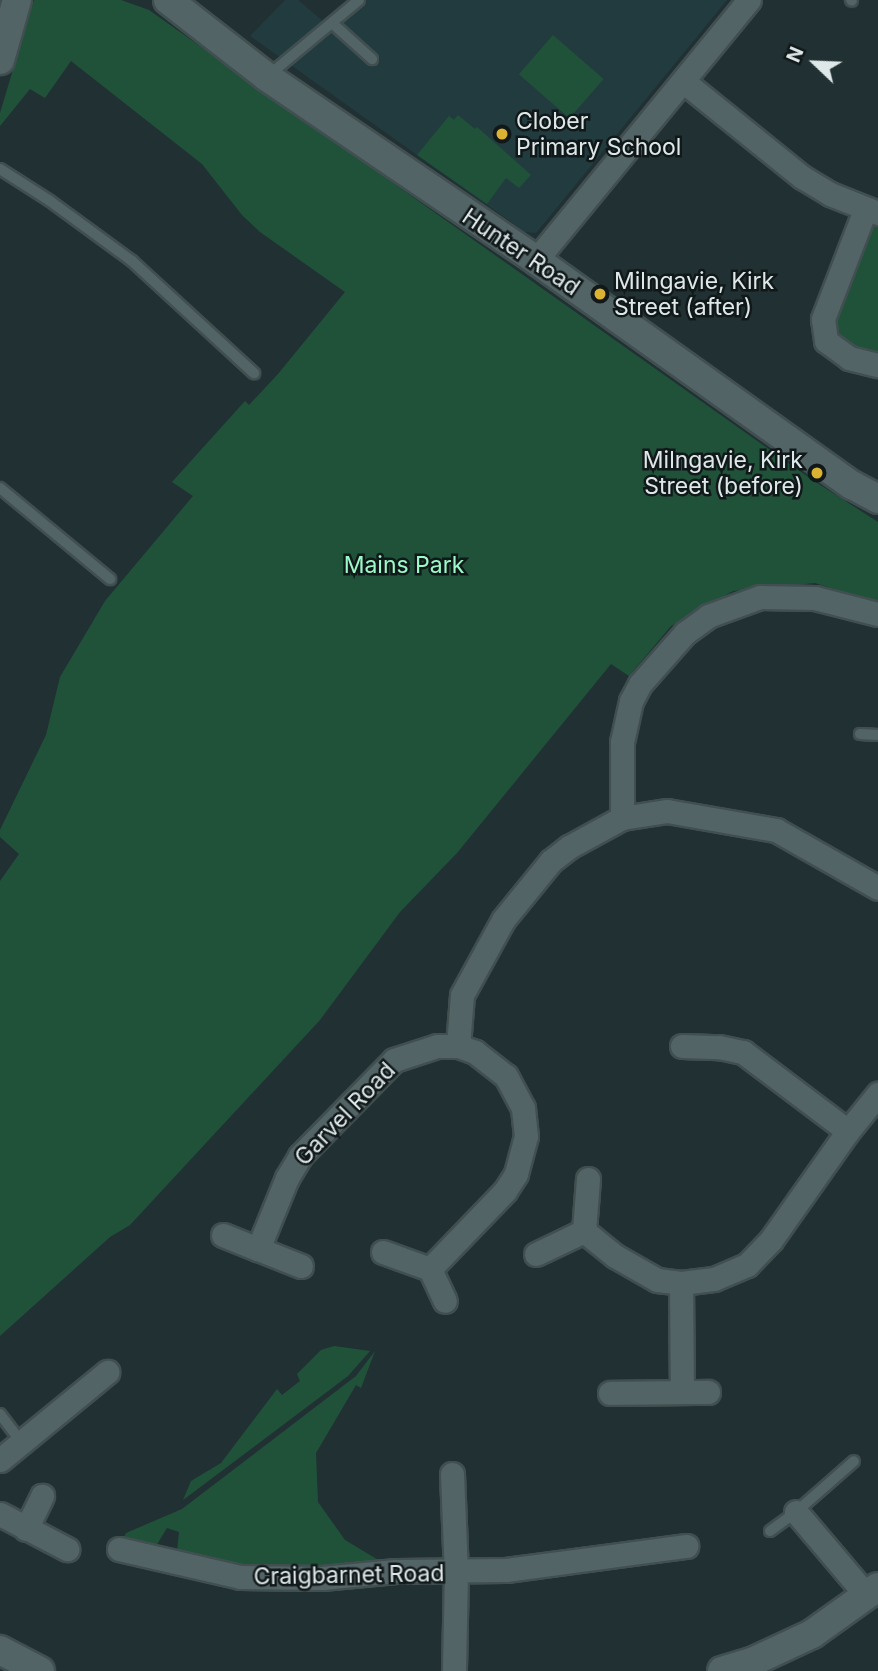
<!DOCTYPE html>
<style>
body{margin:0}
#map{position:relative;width:878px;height:1671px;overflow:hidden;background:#213133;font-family:Inter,sans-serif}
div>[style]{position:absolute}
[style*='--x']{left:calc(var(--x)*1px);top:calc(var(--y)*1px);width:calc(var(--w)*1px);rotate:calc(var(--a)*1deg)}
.built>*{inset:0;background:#223b3e}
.green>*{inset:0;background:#20523a;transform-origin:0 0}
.roads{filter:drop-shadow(2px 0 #414f51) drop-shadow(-2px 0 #414f51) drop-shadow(0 2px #414f51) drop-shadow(0 -2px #414f51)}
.service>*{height:10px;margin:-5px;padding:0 5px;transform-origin:5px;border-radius:5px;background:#536467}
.minor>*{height:23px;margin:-11.5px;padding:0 11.5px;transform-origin:11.5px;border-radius:11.5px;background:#536467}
.tertiary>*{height:28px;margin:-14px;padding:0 14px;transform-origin:14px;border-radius:14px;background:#536467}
.dots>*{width:19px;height:19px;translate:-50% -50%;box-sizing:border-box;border:4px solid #111819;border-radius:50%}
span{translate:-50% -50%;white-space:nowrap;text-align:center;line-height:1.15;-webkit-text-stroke:5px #111819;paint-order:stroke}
.poi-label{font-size:23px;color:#dee8e9}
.left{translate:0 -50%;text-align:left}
.right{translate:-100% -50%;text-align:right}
.street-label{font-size:23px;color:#dee8e9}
.park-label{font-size:23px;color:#9cfac8}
.north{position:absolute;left:780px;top:28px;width:70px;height:70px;-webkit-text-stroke:5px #111819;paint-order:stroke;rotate:293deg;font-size:19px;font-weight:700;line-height:28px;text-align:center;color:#dee8e9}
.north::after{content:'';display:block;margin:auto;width:24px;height:32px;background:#dee8e9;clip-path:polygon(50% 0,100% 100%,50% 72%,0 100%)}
</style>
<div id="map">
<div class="built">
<i style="clip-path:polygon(285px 0,298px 0,324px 22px,351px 0,727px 0,536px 233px,525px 232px,250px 36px)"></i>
</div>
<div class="green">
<i style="clip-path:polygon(34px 0,121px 0,149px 10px,811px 479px,878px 522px,878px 603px,815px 583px,733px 591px,671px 626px,629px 676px,611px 664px,457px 853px,400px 912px,320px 1020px,130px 1225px,110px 1237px,0 1336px,0 881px,19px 854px,0 837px,0 830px,46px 735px,60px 677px,105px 601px,193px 496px,172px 482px,245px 401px,249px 405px,278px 374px,345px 292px,260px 232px,242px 215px,202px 164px,71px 61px,45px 98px,30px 89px,0 126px,0 113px)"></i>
<i style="left:553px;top:35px;width:67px;height:52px;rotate:41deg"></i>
<i style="clip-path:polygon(458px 115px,475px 129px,477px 127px,531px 175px,519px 188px,506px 178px,487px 204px,417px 155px,449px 116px,454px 120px)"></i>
<i style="clip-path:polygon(878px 225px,878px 355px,846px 345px,838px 335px,835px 316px,864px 238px,870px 229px)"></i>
<i style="clip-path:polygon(334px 1346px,370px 1351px,348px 1376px,183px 1500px,191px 1481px,221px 1463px,277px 1389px,282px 1395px,300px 1381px,297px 1374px,321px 1350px)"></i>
<i style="clip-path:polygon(375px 1351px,361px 1388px,356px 1385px,316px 1453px,318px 1502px,345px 1540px,380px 1561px,377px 1567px,264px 1571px,177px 1552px,179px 1532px,167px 1528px,156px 1546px,122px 1541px,126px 1533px,182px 1509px,356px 1376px)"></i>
</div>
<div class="roads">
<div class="service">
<i style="--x:851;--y:0;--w:1;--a:45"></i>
<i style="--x:332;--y:23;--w:54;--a:42"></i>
<i style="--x:269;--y:75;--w:117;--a:-39.8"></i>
<i style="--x:0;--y:169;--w:59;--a:32.6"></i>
<i style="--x:50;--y:201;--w:102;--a:36.2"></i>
<i style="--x:132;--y:261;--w:166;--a:42.6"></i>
<i style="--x:0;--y:488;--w:143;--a:39.6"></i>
<i style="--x:860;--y:734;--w:18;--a:3"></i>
<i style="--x:0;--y:1414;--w:38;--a:53"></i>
<i style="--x:770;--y:1531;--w:32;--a:-36"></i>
<i style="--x:796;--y:1512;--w:77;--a:-41.3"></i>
</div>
<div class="minor">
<i style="--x:683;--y:81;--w:153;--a:38.9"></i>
<i style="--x:802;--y:177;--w:33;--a:31"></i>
<i style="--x:830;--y:194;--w:52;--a:21.6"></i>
<i style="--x:865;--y:210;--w:117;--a:111.1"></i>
<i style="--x:823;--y:319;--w:22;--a:82"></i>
<i style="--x:826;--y:341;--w:29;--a:36"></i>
<i style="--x:849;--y:358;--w:30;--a:14"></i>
<i style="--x:536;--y:260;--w:336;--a:-50.7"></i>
<i style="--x:622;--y:818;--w:76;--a:-90"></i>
<i style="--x:622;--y:742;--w:42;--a:-77.6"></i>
<i style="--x:631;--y:701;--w:19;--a:-62"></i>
<i style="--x:640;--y:684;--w:68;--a:-48.6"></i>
<i style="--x:685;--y:633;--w:29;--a:-36"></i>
<i style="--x:708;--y:616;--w:55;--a:-20.1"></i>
<i style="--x:760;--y:597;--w:55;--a:1"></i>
<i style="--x:815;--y:598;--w:65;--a:14.3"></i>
<i style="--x:458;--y:1046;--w:51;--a:-85.5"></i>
<i style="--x:462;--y:995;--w:85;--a:-61.3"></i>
<i style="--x:503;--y:920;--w:76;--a:-50.9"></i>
<i style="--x:551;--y:861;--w:23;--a:-38"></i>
<i style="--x:569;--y:847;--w:60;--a:-28.7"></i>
<i style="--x:622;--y:818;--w:46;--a:-8.8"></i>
<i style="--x:667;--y:811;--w:111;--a:9.9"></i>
<i style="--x:776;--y:830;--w:117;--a:29.6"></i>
<i style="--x:682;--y:1046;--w:37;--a:2"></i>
<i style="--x:719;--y:1047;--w:25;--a:12"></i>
<i style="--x:743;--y:1052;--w:131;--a:37"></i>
<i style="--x:588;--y:1179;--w:52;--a:94.4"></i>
<i style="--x:584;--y:1231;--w:40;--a:39"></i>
<i style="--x:615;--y:1256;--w:48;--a:29.7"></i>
<i style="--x:657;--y:1280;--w:24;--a:7"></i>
<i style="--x:681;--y:1283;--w:33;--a:-7"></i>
<i style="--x:714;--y:1279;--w:36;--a:-23"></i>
<i style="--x:747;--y:1265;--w:35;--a:-46"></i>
<i style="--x:771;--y:1240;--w:133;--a:-54.8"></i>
<i style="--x:848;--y:1131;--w:48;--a:-51"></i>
<i style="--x:223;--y:1235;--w:38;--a:22"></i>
<i style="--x:536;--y:1254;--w:53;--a:-25.6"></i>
<i style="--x:301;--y:1266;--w:46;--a:-158.4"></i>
<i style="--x:258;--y:1249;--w:77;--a:-67.8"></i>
<i style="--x:287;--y:1178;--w:26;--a:-59"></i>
<i style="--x:300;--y:1156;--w:134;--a:-45.6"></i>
<i style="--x:394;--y:1060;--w:45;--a:-18"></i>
<i style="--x:437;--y:1046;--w:21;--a:0"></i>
<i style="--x:458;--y:1046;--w:18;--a:19"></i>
<i style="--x:475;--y:1052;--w:39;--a:38"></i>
<i style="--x:506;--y:1076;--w:36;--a:62"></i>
<i style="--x:523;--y:1108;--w:28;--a:84"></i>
<i style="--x:526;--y:1136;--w:39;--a:105"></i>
<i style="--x:516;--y:1174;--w:20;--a:123"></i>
<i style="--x:505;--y:1191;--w:108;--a:133.9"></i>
<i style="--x:430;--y:1269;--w:50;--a:-160.1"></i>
<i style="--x:430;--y:1269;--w:35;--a:65"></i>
<i style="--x:681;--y:1283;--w:108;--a:89.5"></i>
<i style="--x:610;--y:1393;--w:98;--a:-0.6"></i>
<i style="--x:0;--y:1460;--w:139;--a:-39.4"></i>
<i style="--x:452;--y:1474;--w:99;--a:87.7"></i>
<i style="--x:456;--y:1573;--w:98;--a:91.2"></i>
<i style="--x:796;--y:1512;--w:110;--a:49.8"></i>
<i style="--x:0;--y:1514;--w:76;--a:27.6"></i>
<i style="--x:26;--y:1529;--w:37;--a:-64"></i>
<i style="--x:119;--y:1549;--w:124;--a:13"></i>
<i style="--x:240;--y:1577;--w:82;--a:0.7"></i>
<i style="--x:322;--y:1578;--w:74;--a:-5.4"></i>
<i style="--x:396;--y:1571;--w:110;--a:-0.5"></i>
<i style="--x:506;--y:1570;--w:182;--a:-7.6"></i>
</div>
<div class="tertiary">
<i style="--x:168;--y:0;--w:125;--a:37.9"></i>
<i style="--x:267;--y:77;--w:325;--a:34.2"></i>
<i style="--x:536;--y:260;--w:388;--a:35.5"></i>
<i style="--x:852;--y:485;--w:30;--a:28"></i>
<i style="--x:0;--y:60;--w:62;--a:-74.2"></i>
<i style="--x:0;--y:1650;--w:45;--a:27.7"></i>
<i style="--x:722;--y:1671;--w:31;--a:-17"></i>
<i style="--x:752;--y:1662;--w:66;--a:-25"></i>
<i style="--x:812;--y:1634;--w:81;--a:-35.5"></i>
</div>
</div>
<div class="dots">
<i style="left:502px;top:134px;background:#dcb233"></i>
<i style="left:600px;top:294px;background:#dcb233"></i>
<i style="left:817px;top:473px;background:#dcb233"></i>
</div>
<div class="poi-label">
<span class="left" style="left:516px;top:134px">Clober<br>Primary School</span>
<span class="left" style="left:614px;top:294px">Milngavie, Kirk<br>Street (after)</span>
<span class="right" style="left:803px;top:473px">Milngavie, Kirk<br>Street (before)</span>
</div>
<div class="street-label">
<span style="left:521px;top:252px;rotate:34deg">Hunter Road</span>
<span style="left:345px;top:1114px;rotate:-46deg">Garvel Road</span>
<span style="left:349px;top:1575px;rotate:-1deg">Craigbarnet Road</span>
</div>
<div class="park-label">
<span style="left:404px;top:565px">Mains Park</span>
</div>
<div class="north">N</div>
</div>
